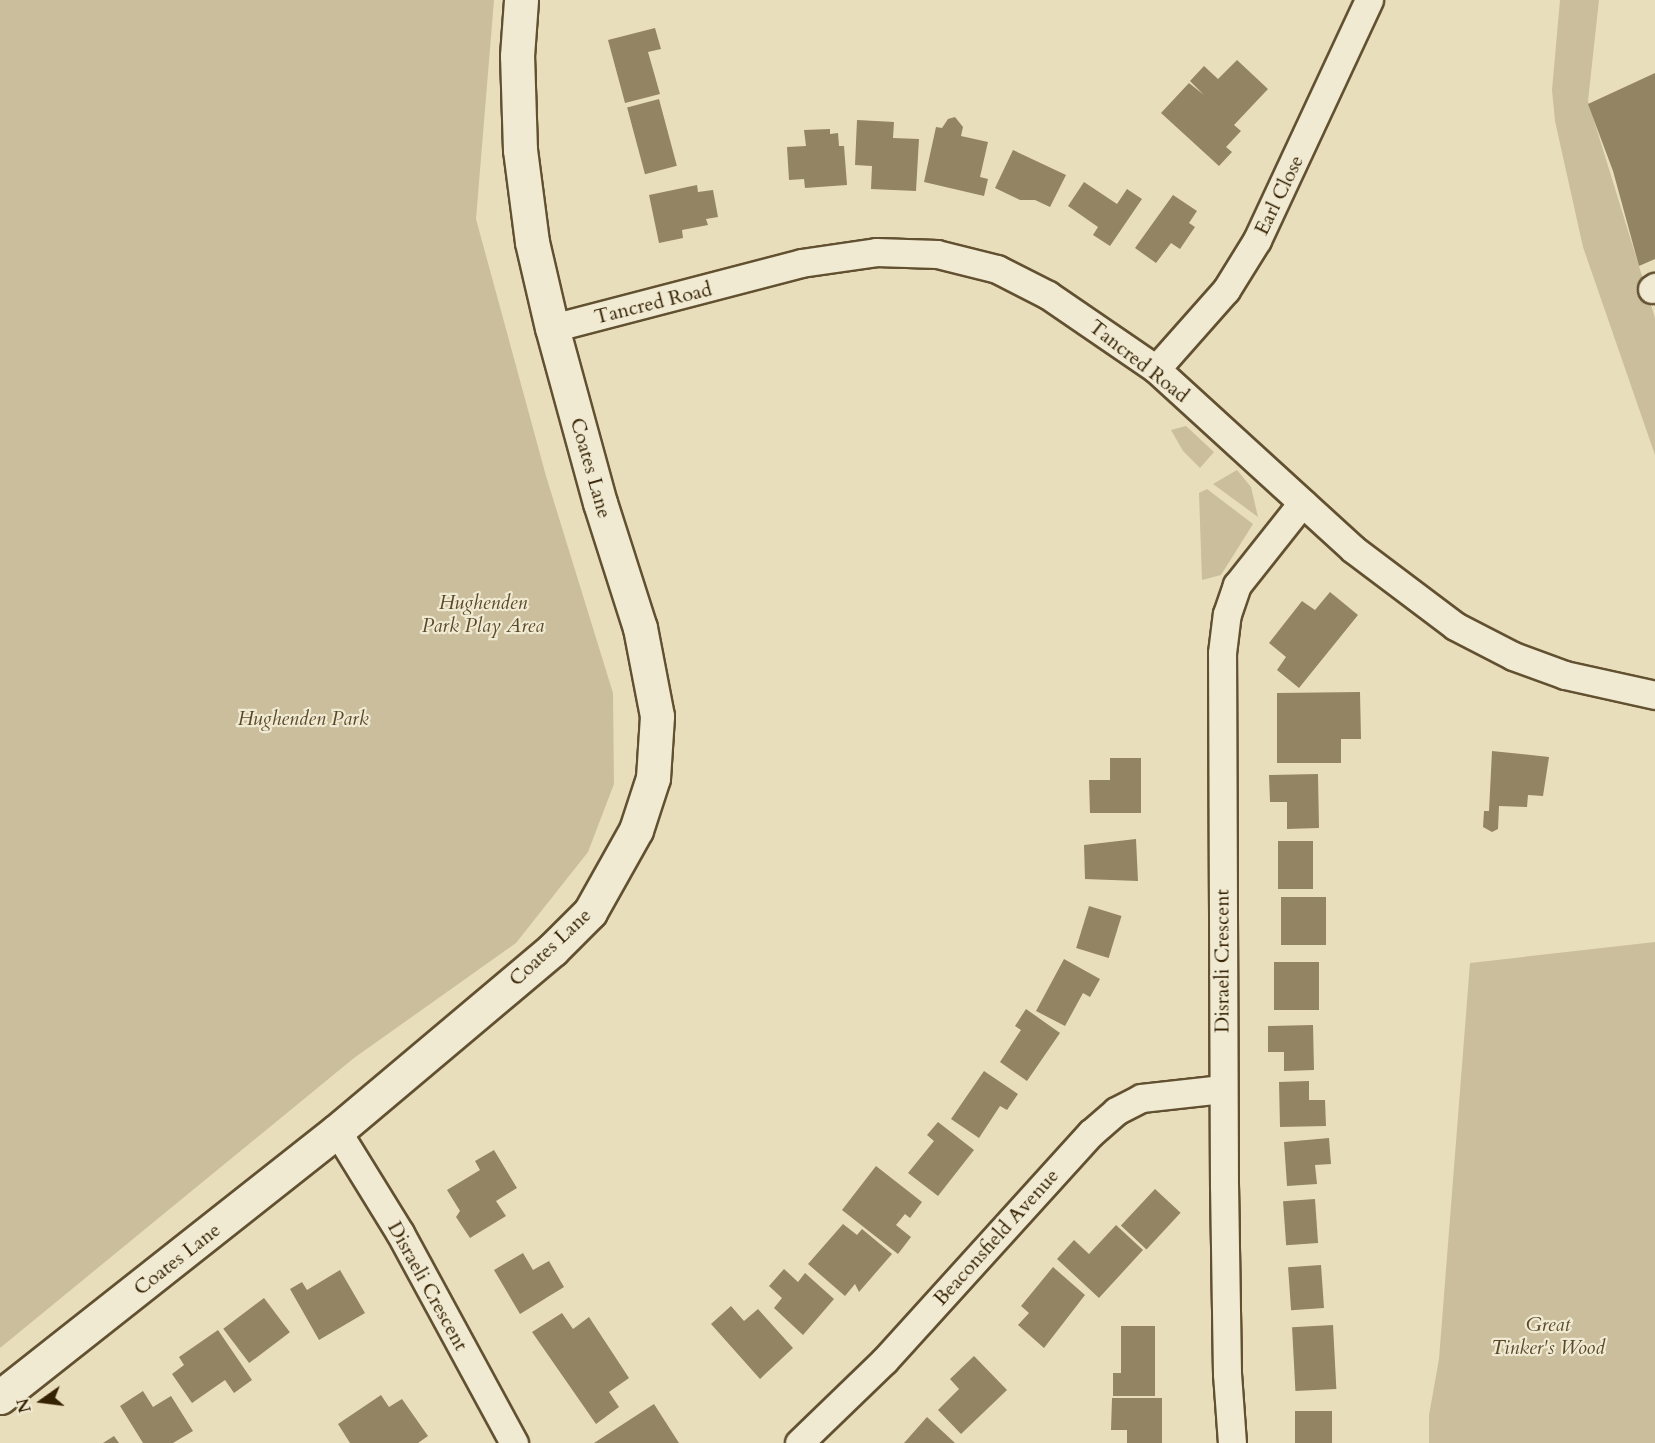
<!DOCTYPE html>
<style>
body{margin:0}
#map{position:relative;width:1655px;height:1443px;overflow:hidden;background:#e9debb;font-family:Cardo,serif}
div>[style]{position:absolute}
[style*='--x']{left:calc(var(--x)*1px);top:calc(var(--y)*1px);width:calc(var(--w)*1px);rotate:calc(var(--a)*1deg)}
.green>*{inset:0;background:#cabe9c}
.building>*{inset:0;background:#938463;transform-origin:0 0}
.roads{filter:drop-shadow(2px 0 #625131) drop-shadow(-2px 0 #625131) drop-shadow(0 2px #625131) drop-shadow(0 -2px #625131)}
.minor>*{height:27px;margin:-13.5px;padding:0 13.5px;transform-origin:13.5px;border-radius:13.5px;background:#f1ead3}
.tertiary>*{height:33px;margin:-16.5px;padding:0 16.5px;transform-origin:16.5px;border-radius:16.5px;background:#f1ead3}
span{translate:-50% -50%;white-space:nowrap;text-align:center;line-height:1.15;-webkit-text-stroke:4.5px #f1ead3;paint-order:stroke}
.street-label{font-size:20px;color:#352203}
.park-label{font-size:20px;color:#5a4929;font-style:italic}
.north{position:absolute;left:12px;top:1371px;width:60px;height:60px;-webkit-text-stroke:4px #f1ead3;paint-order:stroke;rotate:256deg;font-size:16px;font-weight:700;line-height:24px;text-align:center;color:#352203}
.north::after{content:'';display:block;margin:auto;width:21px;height:27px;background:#352203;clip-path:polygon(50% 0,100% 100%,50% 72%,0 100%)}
</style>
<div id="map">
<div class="green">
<i style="clip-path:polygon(0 0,494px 0,476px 219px,546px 476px,613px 693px,614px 784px,588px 852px,516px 943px,354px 1058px,0 1348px)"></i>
<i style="clip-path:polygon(1560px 0,1599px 0,1588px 101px,1655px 318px,1655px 455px,1583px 247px,1555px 121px,1552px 90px)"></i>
<i style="clip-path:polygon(1186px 426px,1214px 452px,1200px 468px,1183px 451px,1171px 430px)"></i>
<i style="clip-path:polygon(1237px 470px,1251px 487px,1258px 517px,1213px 484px)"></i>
<i style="clip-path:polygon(1207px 489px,1253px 524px,1221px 575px,1202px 580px,1199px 493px)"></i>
<i style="clip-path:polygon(1655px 942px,1655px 1443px,1429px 1443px,1429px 1415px,1439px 1359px,1470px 963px)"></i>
</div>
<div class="building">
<i style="clip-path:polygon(655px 28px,661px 49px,648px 52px,660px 94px,625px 103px,608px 40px)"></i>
<i style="clip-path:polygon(1237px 60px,1268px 89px,1234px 125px,1241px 131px,1226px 147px,1232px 152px,1219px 166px,1161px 113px,1189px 83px,1204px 95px,1190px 81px,1204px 66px,1218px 79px)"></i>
<i style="clip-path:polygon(1655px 73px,1655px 259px,1639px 266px,1613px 171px,1588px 104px)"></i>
<i style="left:659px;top:99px;width:69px;height:33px;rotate:75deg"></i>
<i style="clip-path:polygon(955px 117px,963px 127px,961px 136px,988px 142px,980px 177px,988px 179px,984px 196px,924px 182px,936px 127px,942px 128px,948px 119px)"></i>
<i style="clip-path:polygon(857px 120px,894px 122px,893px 138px,919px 139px,916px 191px,871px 189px,872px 166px,855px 165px)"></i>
<i style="clip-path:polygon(830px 129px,830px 134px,838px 133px,839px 146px,844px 146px,847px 185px,805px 188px,804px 179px,789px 180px,787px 147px,806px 146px,804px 130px)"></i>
<i style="clip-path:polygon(1013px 150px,1066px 175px,1050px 207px,1035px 200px,1020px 200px,995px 188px)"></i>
<i style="clip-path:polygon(1084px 182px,1117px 204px,1127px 189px,1142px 199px,1110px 246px,1093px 235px,1098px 227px,1068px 206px)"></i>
<i style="clip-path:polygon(697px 185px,698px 192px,713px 190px,718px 217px,706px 219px,708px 225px,682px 230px,683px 238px,659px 243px,649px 195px)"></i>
<i style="clip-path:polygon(1173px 195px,1197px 211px,1189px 223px,1195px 227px,1180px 249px,1171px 243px,1156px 263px,1135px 248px)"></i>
<i style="clip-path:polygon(1330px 592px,1358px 615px,1299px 688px,1277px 670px,1286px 657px,1269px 643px,1302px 601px,1315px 610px)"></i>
<i style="clip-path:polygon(1360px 692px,1361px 739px,1341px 739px,1341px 763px,1277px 763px,1277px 693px)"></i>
<i style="clip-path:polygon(1492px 751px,1549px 757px,1543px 796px,1528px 795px,1527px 807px,1499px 806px,1498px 829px,1492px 832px,1483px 827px,1484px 811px,1489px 811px)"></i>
<i style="clip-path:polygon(1110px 758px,1141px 758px,1141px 813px,1090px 813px,1089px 780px,1110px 780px)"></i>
<i style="clip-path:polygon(1318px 774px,1319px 828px,1287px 829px,1287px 802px,1270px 802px,1269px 775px)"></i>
<i style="clip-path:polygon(1136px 839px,1138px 881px,1085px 879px,1084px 845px)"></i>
<i style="left:1278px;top:841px;width:35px;height:48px"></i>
<i style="left:1281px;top:897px;width:45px;height:48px"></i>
<i style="left:1089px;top:906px;width:34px;height:44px;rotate:17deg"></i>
<i style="clip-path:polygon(1064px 959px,1100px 979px,1090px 997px,1083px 993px,1065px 1026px,1036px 1011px)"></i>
<i style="left:1274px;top:962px;width:45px;height:48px"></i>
<i style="clip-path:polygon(1026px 1009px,1060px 1033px,1027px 1081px,1000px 1062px,1021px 1030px,1015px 1026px)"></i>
<i style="clip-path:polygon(1313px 1025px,1314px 1070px,1284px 1071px,1284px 1052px,1268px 1052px,1268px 1026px)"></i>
<i style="clip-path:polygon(984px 1071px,1018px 1094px,1007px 1110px,1000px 1106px,979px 1138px,951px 1119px)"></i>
<i style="clip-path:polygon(1309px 1081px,1309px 1100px,1325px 1100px,1326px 1126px,1280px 1127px,1279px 1082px)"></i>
<i style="clip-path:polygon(938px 1122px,974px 1150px,938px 1196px,908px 1173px,934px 1141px,927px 1135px)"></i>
<i style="clip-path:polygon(1329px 1138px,1331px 1164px,1315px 1165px,1317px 1184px,1287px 1186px,1284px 1142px)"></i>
<i style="clip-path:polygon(494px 1150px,517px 1188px,496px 1201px,506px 1216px,470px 1238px,456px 1217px,460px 1211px,447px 1190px,480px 1170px,475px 1161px)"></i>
<i style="clip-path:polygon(876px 1166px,922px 1202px,910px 1218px,905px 1214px,896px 1225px,911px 1237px,898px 1254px,842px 1210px)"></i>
<i style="left:1155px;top:1189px;width:35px;height:50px;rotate:43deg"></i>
<i style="left:1315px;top:1199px;width:44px;height:32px;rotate:86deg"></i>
<i style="clip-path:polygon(843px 1224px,857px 1235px,862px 1229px,892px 1254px,859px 1292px,855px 1284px,845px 1296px,808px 1264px)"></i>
<i style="clip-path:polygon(1116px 1225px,1143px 1250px,1099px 1298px,1057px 1259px,1074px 1240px,1089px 1254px)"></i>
<i style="clip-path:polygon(523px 1253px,533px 1270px,549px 1261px,564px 1287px,520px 1314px,494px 1270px)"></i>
<i style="left:1321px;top:1265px;width:43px;height:33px;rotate:86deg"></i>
<i style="clip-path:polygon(1053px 1267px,1085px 1295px,1044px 1348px,1018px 1325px,1029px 1313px,1021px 1306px)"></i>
<i style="clip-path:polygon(784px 1269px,798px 1282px,805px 1273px,834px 1299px,803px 1335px,774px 1308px,782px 1298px,769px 1286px)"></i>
<i style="clip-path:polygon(340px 1270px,365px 1313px,319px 1340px,290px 1289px,302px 1282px,307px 1290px)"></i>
<i style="left:264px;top:1298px;width:43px;height:51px;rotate:53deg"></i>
<i style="clip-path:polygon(731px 1306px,744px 1321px,758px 1309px,793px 1348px,760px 1379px,711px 1324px)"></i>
<i style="clip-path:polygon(562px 1313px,573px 1329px,589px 1317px,629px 1378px,609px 1392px,619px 1407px,596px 1424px,532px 1332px)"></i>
<i style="left:1333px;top:1325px;width:64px;height:41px;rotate:87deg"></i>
<i style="clip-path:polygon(1121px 1326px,1155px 1326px,1155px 1396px,1113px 1396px,1113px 1373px,1121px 1373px)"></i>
<i style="clip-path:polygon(218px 1330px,252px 1380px,234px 1393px,225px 1380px,192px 1403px,172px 1374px,184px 1365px,179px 1357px)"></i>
<i style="clip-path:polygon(974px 1356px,1007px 1390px,961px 1434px,938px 1410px,959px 1389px,950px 1379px)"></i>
<i style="clip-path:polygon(143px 1391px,153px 1407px,171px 1396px,193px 1431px,173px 1443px,143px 1443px,120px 1406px)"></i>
<i style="clip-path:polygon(381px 1395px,389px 1407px,402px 1399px,428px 1436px,418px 1443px,350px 1443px,338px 1424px)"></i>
<i style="clip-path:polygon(1112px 1398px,1162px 1398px,1162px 1443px,1127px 1443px,1127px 1430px,1111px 1430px)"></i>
<i style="clip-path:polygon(654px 1404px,679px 1443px,594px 1443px)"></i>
<i style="left:1295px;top:1411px;width:37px;height:32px"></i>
<i style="clip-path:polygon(927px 1417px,955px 1443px,904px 1443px)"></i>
<i style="clip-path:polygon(114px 1436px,119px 1443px,103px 1443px)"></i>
</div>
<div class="roads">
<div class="minor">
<i style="--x:1652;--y:289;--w:4;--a:-34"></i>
<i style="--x:552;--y:328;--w:257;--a:-14.6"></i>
<i style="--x:801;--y:263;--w:76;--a:-8.3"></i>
<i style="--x:876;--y:252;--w:61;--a:1.9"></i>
<i style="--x:937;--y:254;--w:62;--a:14"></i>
<i style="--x:997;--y:269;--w:57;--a:27"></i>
<i style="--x:1048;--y:295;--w:131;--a:34.4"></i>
<i style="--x:1156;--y:369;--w:267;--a:42.4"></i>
<i style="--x:1353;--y:549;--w:128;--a:37"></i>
<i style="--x:1455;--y:626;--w:65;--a:27.3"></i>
<i style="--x:1513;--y:656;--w:55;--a:20.1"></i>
<i style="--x:1565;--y:675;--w:92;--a:12.5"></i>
<i style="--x:1156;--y:369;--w:106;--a:-48.5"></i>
<i style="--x:1226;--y:290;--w:59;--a:-58.2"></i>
<i style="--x:1257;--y:240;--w:265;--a:-65"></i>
<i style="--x:337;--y:1131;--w:120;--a:58.3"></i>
<i style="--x:400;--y:1233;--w:239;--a:61.5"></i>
<i style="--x:799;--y:1443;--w:118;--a:-44"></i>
<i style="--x:884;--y:1361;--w:308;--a:-47.8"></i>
<i style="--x:1091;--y:1133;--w:33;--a:-41"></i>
<i style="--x:1116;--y:1111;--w:28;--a:-27"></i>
<i style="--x:1141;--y:1098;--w:82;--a:-6.3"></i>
<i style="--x:1232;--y:1443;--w:69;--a:-94.1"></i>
<i style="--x:1227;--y:1374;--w:187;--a:-90.9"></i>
<i style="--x:1224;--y:1187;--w:534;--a:-90.21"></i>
<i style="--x:1222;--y:653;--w:39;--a:-83"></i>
<i style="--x:1227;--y:614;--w:31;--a:-71"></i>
<i style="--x:1237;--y:585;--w:105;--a:-51.6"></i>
</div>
<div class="tertiary">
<i style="--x:0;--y:1397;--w:429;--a:-38.3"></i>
<i style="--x:337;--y:1131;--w:281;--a:-40.1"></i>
<i style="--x:552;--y:950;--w:54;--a:-45"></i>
<i style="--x:590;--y:912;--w:94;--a:-60.7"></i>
<i style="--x:636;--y:830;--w:55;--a:-71.9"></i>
<i style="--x:653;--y:778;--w:62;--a:-86.3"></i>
<i style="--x:657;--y:716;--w:90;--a:-100.9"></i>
<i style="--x:640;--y:628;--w:131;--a:-107.7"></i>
<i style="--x:600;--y:503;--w:181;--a:-105.3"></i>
<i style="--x:552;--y:328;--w:88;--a:-103.1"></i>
<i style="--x:532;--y:242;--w:93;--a:-97.4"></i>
<i style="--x:520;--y:150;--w:94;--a:-91.8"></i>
<i style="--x:517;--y:56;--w:56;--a:-85.9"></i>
</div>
</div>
<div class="street-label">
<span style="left:1279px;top:195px;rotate:-64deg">Earl Close</span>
<span style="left:653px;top:303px;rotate:-14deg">Tancred Road</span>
<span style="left:1139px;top:361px;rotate:38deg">Tancred Road</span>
<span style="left:591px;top:468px;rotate:74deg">Coates Lane</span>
<span style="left:550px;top:947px;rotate:-43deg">Coates Lane</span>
<span style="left:1222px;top:961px;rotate:-90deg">Disraeli Crescent</span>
<span style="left:996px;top:1237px;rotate:-48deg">Beaconsfield Avenue</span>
<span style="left:177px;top:1259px;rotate:-38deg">Coates Lane</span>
<span style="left:428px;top:1286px;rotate:61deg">Disraeli Crescent</span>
</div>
<div class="park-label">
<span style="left:483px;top:614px">Hughenden<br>Park Play Area</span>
<span style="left:303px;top:718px">Hughenden Park</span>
<span style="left:1548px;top:1336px">Great<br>Tinker's Wood</span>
</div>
<div class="north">N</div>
</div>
